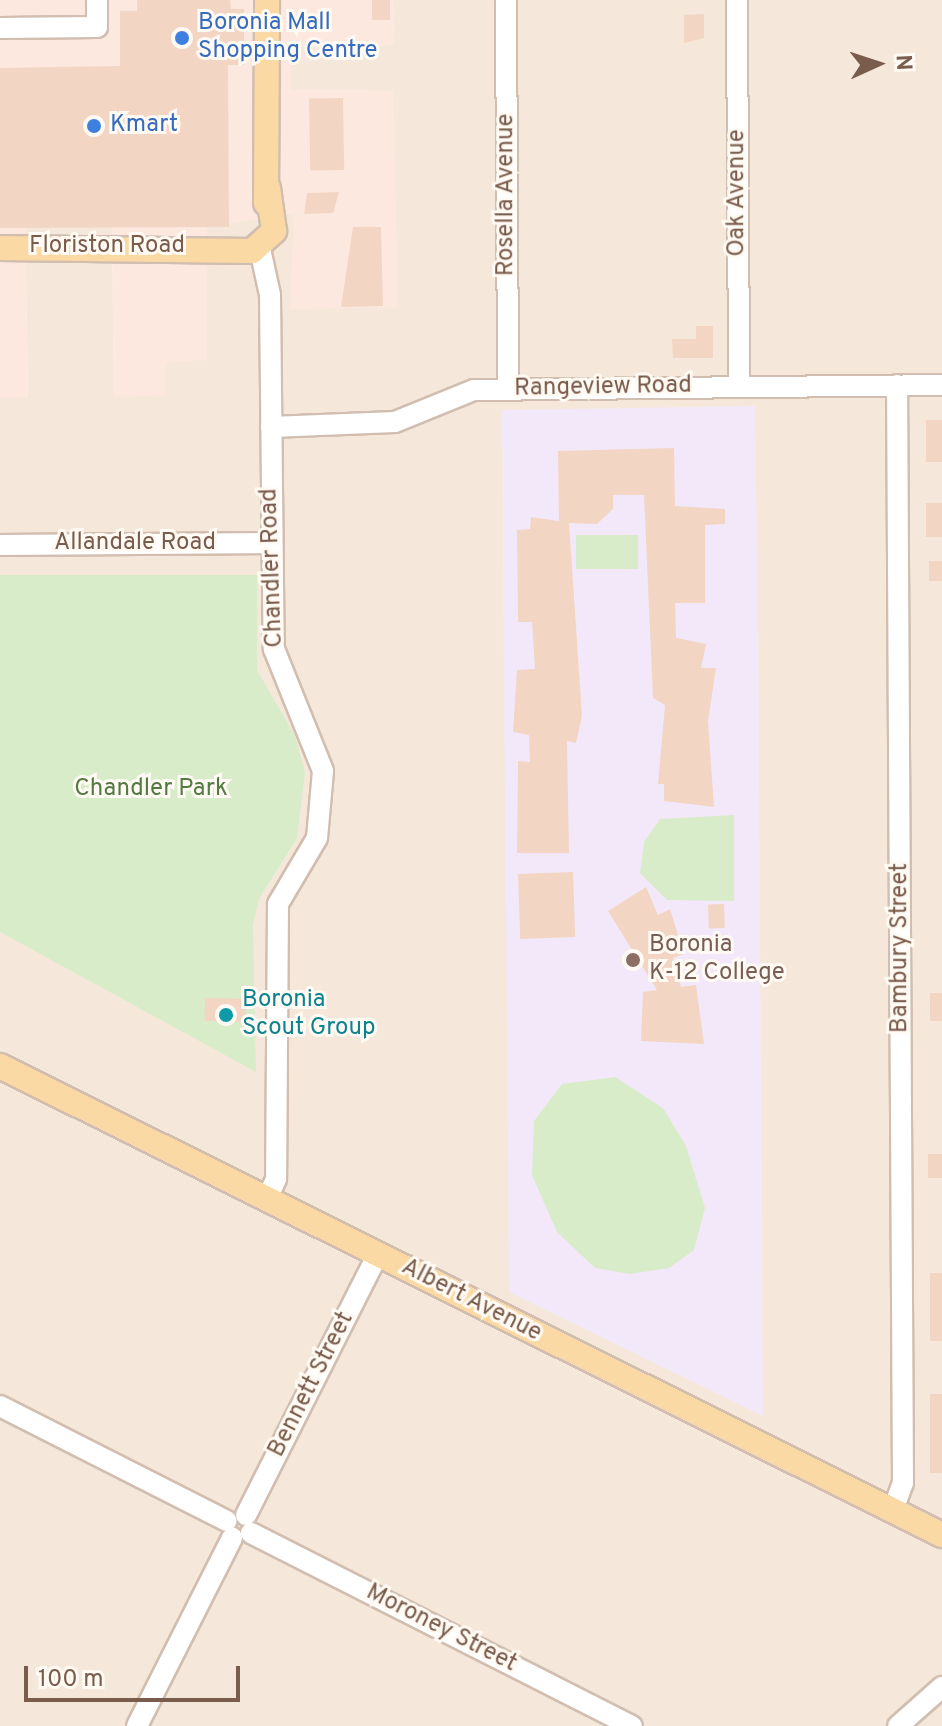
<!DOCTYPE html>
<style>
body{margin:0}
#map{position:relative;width:942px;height:1726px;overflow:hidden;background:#fdf6ec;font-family:Overpass,sans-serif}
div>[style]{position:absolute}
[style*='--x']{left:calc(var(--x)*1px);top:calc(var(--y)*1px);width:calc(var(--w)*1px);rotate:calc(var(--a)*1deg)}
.residential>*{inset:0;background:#f5e8da}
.commercial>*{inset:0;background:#fde8e0}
.education>*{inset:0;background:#f3e8fa}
.green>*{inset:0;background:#d8ecc9;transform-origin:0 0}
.building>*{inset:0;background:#f3d5c3;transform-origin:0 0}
.roads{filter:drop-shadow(2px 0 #d1beb0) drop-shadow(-2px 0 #d1beb0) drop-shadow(0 2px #d1beb0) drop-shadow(0 -2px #d1beb0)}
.minor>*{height:20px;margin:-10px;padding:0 10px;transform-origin:10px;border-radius:10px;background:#fff}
.major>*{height:24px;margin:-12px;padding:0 12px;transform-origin:12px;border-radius:12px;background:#fbd9a5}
.dots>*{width:22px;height:22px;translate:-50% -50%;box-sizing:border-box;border:4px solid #fffaf3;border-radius:50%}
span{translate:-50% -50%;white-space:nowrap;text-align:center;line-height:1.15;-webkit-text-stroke:6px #fffaf3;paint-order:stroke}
.shop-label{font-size:24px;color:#366cbe}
.left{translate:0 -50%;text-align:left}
.street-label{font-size:24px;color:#7a5c4d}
.park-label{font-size:24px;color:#537a41}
.education-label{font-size:24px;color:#785e54}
.culture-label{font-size:24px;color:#0d838f}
.north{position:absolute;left:838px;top:24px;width:80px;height:80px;-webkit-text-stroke:6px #fffaf3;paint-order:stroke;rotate:87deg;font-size:22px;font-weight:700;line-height:32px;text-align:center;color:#7a5c4d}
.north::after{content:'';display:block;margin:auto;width:28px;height:36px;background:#7a5c4d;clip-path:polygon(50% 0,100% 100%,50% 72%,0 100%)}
.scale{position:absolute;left:24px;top:1666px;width:216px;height:36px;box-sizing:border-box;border:4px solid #7a5c4d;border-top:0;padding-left:10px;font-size:24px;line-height:28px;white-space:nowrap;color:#7a5c4d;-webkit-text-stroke:6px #fffaf3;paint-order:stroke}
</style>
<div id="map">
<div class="residential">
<i style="clip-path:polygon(393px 0,942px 0,942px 1726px,0 1726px,0 398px,28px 398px,25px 225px,112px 226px,114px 397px,165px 361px,207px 226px,294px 213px,393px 91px,291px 90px,291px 47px,394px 45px)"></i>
</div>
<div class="commercial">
<i style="clip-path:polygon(0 0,393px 0,394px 45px,291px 47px,291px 90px,393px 91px,398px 307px,290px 309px,294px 213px,207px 226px,207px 360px,166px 362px,165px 395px,114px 397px,112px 226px,25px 226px,28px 398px,0 398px)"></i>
</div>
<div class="education">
<i style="clip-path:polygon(755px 406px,758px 628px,763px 1416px,509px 1292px,502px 410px)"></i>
</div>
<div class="green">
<i style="left:576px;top:535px;width:62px;height:34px"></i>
<i style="clip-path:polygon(0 575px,257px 575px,257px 670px,295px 736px,305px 772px,297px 838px,259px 899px,253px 925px,256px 1072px,0 932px)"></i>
<i style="clip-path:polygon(734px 815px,734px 901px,667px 900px,640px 873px,644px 842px,660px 819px)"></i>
<i style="clip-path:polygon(615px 1077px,663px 1108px,686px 1146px,705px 1208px,694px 1250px,669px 1268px,630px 1274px,595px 1268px,557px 1232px,532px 1175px,534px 1121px,562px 1084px)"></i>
</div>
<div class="building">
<i style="clip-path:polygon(137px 0,230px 0,231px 9px,244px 9px,244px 65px,228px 65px,229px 227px,0 228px,0 68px,120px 66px,120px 11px,137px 11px)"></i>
<i style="left:372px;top:0;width:18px;height:20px"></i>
<i style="clip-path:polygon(704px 14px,704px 38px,684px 43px,684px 15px)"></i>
<i style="left:343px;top:98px;width:72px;height:34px;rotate:89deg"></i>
<i style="clip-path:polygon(339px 192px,333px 213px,304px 214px,307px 193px)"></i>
<i style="clip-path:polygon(353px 227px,381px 227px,383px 306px,341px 307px)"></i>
<i style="clip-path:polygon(696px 326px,713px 326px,713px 358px,673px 358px,672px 339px,696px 339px)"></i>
<i style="left:926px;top:420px;width:16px;height:42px"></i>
<i style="clip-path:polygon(674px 448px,675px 506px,725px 509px,725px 524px,705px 525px,705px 603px,675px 603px,676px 638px,706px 644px,701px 668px,716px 668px,708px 721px,714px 807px,664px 801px,664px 784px,658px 784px,665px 705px,653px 698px,644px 495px,613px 495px,613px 509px,597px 524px,569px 523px,582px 716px,576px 743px,567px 741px,569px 853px,517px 853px,518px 761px,530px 762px,529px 735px,513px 732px,517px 670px,535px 669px,532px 622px,518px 622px,517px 530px,530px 529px,531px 517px,559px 521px,558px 451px)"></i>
<i style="left:926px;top:503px;width:16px;height:34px"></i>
<i style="left:942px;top:561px;width:20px;height:13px;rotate:90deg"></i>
<i style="left:573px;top:872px;width:65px;height:55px;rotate:88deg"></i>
<i style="clip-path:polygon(646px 887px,658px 915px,670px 909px,684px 954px,673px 958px,681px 987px,696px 985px,704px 1044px,641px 1041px,643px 992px,657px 990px,608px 911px)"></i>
<i style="left:724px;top:904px;width:24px;height:16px;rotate:88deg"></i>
<i style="left:930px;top:993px;width:12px;height:28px"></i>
<i style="left:205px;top:998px;width:41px;height:23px;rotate:1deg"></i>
<i style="left:928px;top:1154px;width:14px;height:24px"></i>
<i style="left:942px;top:1273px;width:68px;height:12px;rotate:90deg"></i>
<i style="left:930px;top:1394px;width:12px;height:79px"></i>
</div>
<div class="roads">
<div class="minor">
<i style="--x:506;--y:0;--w:389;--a:89.7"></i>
<i style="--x:737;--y:0;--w:387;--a:89.7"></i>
<i style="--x:0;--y:28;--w:97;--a:-0.6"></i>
<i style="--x:97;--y:27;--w:27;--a:-90"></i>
<i style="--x:260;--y:249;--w:47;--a:77.7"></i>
<i style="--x:270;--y:295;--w:354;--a:89.4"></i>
<i style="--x:274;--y:649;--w:131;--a:68.1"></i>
<i style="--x:323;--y:771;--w:67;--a:95.1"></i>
<i style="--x:317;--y:838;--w:77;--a:120.6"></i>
<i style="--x:278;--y:904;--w:275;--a:90.4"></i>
<i style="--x:276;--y:1179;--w:22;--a:114"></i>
<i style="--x:271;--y:427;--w:124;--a:-2.3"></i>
<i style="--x:395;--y:422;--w:85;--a:-22.1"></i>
<i style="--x:474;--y:390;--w:468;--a:-0.6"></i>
<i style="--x:0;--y:545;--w:269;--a:-0.4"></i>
<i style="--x:0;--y:1406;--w:254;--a:26.9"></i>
<i style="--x:893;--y:1510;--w:29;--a:-70"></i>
<i style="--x:903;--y:1483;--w:1098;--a:-90.31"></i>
<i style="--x:246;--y:1515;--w:292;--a:-63.2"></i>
<i style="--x:251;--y:1533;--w:427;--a:26.9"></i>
<i style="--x:137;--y:1726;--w:211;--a:-63.2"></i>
<i style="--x:898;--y:1726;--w:59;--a:-41.6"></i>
</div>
<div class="major">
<i style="--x:266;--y:203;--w:203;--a:-89.7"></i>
<i style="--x:0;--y:248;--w:252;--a:0.7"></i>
<i style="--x:252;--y:251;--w:30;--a:-42"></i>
<i style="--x:274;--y:231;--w:43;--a:-97.9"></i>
<i style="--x:0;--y:1066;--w:1052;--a:26.47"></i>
</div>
</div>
<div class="dots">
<i style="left:182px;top:38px;background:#3f7fe0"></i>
<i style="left:94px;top:126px;background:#3f7fe0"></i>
<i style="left:633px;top:960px;background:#8d6e63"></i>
<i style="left:226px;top:1015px;background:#0f9aa8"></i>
</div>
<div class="shop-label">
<span class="left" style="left:198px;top:38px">Boronia Mall<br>Shopping Centre</span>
<span class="left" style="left:110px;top:126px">Kmart</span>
</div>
<div class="street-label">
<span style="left:738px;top:193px;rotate:-90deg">Oak Avenue</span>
<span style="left:507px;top:195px;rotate:-90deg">Rosella Avenue</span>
<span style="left:107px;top:247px">Floriston Road</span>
<span style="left:603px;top:388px;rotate:-1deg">Rangeview Road</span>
<span style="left:135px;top:544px">Allandale Road</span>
<span style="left:273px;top:568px;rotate:-92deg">Chandler Road</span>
<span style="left:901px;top:948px;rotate:-90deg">Bambury Street</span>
<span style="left:471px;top:1301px;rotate:27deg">Albert Avenue</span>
<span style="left:312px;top:1385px;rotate:-63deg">Bennett Street</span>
<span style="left:441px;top:1629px;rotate:27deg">Moroney Street</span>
</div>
<div class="park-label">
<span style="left:151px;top:790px">Chandler Park</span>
</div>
<div class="education-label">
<span class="left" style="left:649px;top:960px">Boronia<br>K-12 College</span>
</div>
<div class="culture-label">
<span class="left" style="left:242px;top:1015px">Boronia<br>Scout Group</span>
</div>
<div class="north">N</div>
<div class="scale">100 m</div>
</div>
